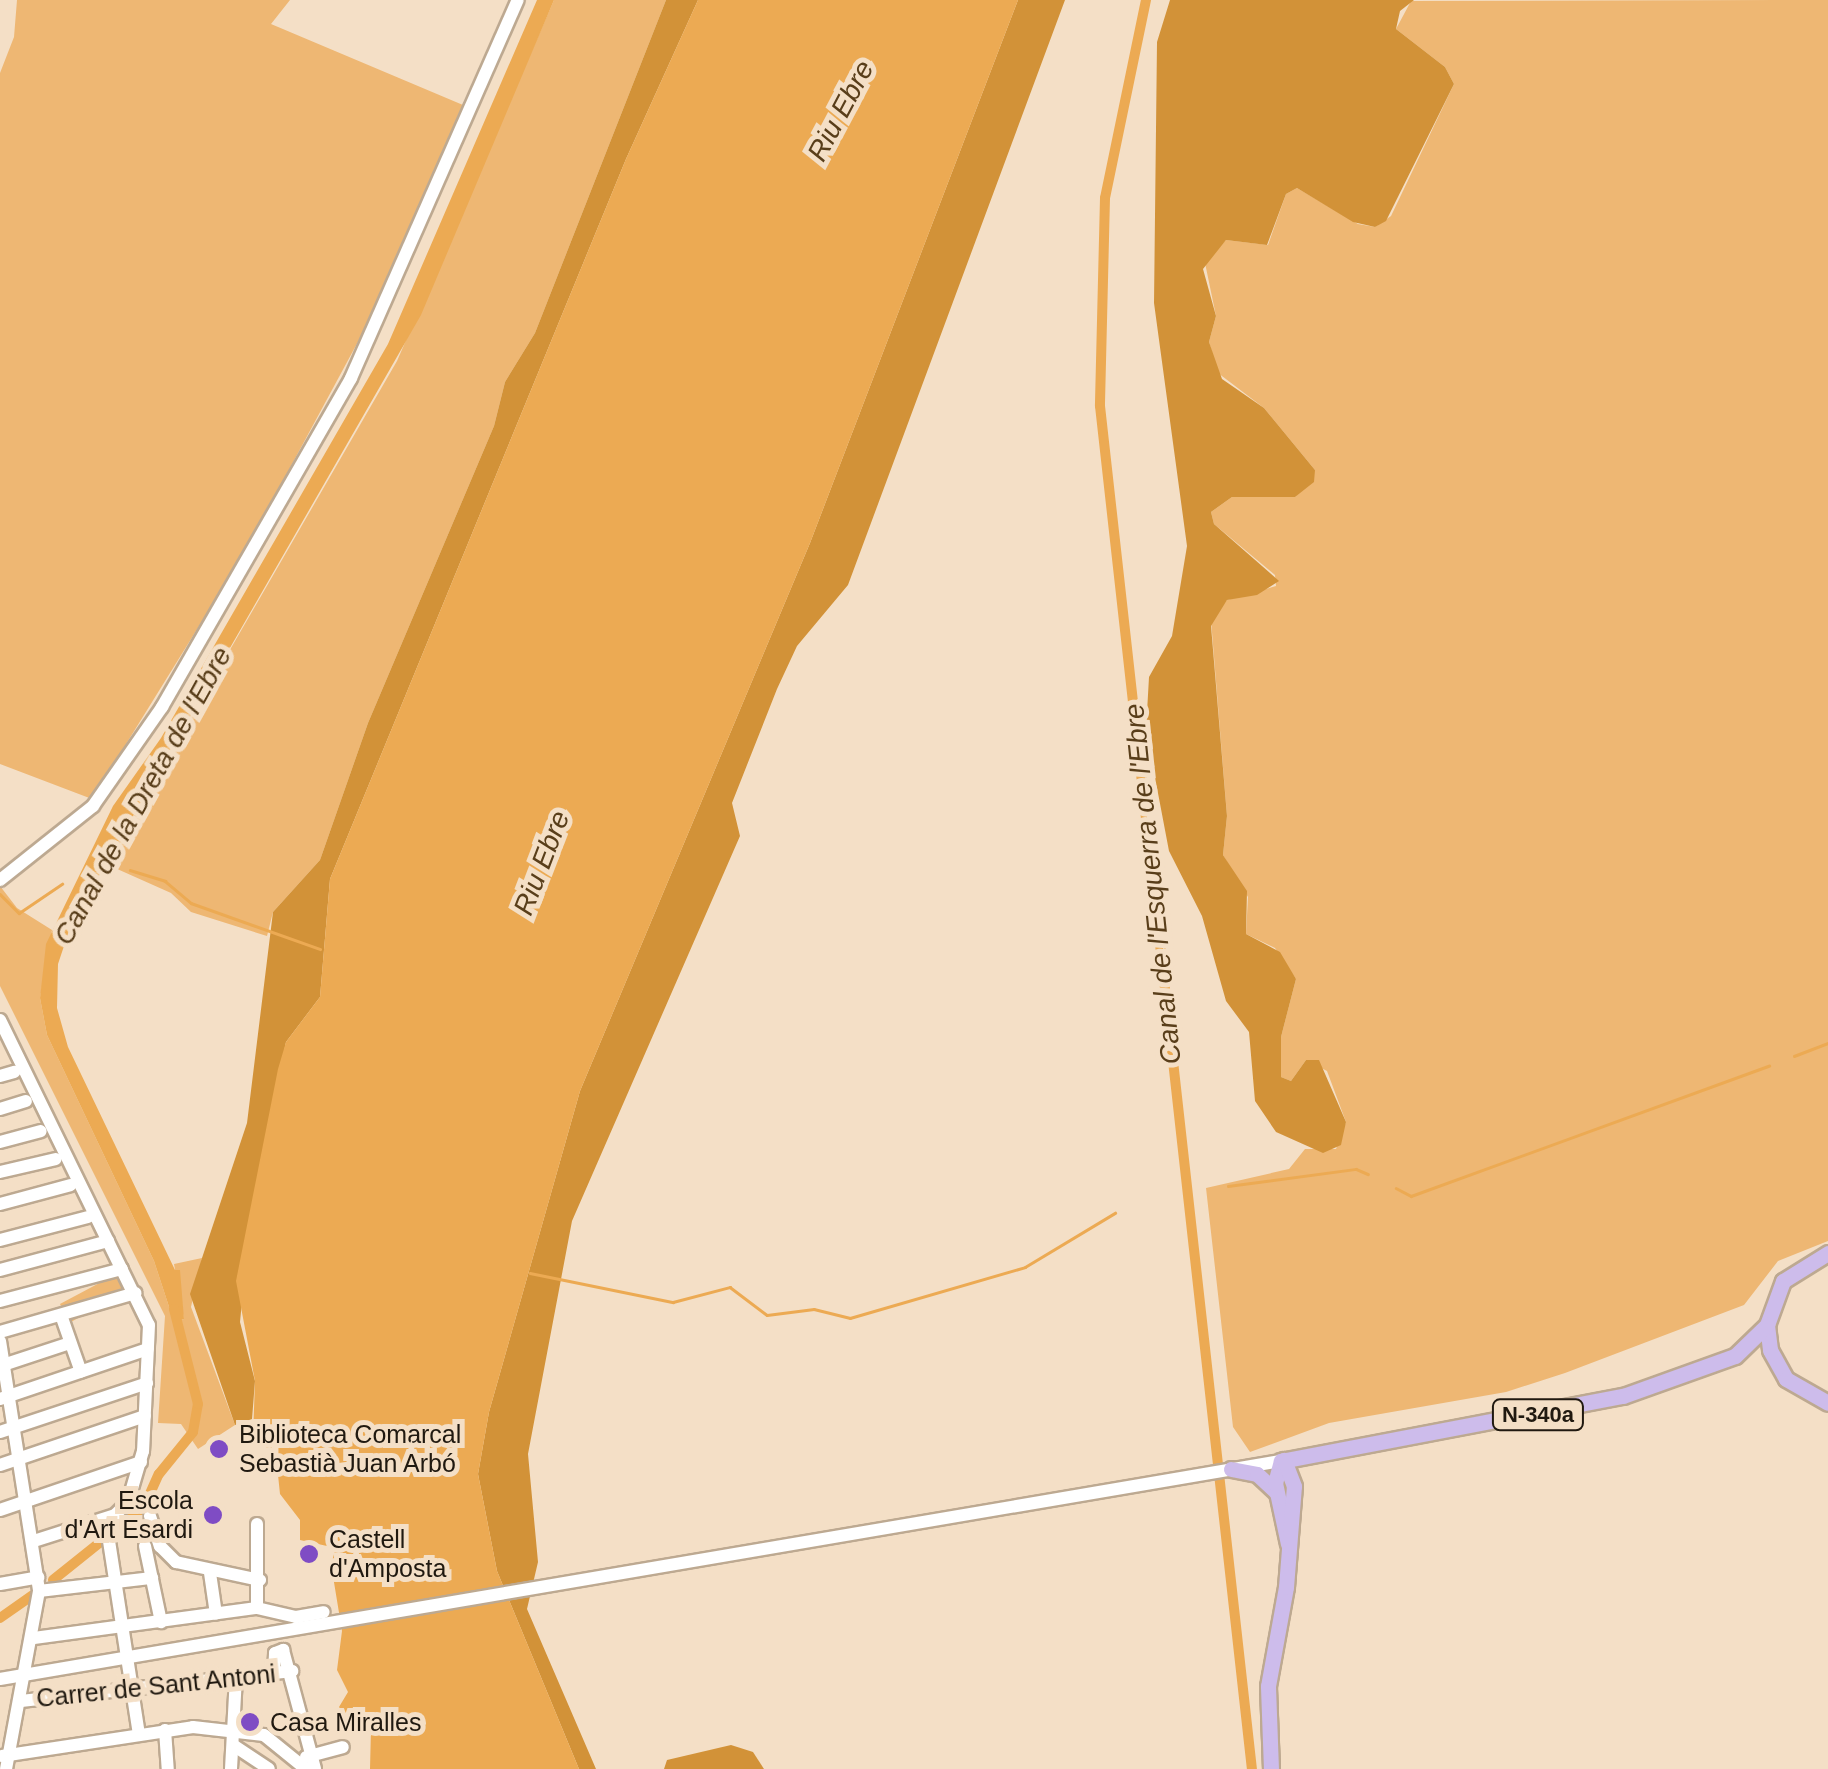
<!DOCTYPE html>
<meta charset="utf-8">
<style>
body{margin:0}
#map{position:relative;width:1828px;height:1769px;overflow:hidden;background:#f4dfc6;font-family:Arial,sans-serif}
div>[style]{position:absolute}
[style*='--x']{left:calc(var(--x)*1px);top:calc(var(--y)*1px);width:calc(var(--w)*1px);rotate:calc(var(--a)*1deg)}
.green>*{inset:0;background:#eeb773;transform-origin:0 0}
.forest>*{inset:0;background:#d29238}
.water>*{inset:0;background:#ecaa53}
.stream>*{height:2.5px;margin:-1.25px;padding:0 1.25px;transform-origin:1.25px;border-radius:1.25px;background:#ecaa53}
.canal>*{height:10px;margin:-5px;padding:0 5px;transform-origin:5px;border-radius:5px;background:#ecaa53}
.roads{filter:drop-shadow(2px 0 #bda991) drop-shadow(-2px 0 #bda991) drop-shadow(0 2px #bda991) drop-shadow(0 -2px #bda991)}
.minor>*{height:12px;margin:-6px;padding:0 6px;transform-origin:6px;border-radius:6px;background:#fff}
.major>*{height:15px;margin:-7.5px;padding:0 7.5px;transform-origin:7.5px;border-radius:7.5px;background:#cdbceb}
.dots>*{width:28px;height:28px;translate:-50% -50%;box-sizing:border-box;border:5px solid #f4dfc6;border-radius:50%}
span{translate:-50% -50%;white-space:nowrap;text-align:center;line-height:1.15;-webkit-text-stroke:10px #f4dfc6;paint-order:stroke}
.shield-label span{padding:2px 8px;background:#f4dfc6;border:2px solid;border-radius:8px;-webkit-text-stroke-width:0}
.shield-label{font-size:22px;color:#201910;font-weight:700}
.poi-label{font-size:25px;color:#201910}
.left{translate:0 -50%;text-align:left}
.right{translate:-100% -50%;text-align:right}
.street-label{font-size:25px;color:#201910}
.water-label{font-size:28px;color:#593e1a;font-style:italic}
</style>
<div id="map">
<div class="green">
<i style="clip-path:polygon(17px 0,290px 0,271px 24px,463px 105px,367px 325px,243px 555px,92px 799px,0 764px,0 73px,14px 37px)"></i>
<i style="clip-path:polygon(554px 0,666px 0,535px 333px,505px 382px,494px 426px,368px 723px,320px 860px,273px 912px,267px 936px,191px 912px,171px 893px,106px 864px,397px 361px)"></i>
<i style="clip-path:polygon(1828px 0,1828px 1241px,1778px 1261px,1744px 1305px,1565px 1373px,1506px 1392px,1329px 1423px,1250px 1452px,1233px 1427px,1206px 1188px,1289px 1169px,1305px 1149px,1336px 1149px,1346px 1122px,1327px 1071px,1306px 1060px,1291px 1081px,1281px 1077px,1281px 1037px,1296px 979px,1275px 948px,1246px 934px,1248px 897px,1223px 855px,1227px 816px,1211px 620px,1227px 600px,1276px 586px,1275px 575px,1214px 524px,1211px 512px,1232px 497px,1295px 497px,1315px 470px,1264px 408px,1218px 373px,1209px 342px,1216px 316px,1205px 263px,1226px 240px,1268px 245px,1286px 194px,1297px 188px,1358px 224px,1375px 227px,1391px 216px,1454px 84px,1445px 67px,1396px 29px,1411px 1px)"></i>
<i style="clip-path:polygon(0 886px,17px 908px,52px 930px,40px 998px,47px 1035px,154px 1261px,174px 1322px,184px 1319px,174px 1264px,202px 1258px,191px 1307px,235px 1425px,198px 1449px,181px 1424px,158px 1423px,165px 1316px,0 986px)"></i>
<i style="left:120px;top:1272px;width:21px;height:68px;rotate:62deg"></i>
</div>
<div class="forest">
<i style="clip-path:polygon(666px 0,698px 0,626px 159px,330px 879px,320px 997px,286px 1042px,250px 1219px,240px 1322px,255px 1381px,252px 1419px,235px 1425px,190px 1294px,247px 1123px,273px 912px,320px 860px,368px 723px,494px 426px,505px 382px,535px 333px)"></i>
<i style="clip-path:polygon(1018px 0,1065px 0,848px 585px,797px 646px,777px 689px,732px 803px,740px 836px,572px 1221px,528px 1454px,538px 1562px,527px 1609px,596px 1769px,579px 1769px,497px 1571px,478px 1474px,489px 1412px,580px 1091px,810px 543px)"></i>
<i style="clip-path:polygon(1170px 0,1414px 0,1400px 11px,1396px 29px,1445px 67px,1454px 84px,1386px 221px,1375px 227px,1353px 222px,1297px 188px,1286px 194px,1267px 245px,1226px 240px,1203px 269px,1216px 316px,1209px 342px,1222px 379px,1264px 408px,1315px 470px,1314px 482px,1295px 497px,1232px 497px,1211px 512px,1214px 524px,1279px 581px,1257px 595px,1227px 600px,1211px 626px,1227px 816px,1223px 855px,1247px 891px,1246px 934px,1280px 952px,1296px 979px,1281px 1037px,1281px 1077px,1291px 1081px,1306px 1060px,1319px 1060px,1346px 1122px,1341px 1145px,1323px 1153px,1276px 1132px,1255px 1101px,1249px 1032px,1226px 1001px,1202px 916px,1169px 851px,1146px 730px,1149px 677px,1172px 636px,1187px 546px,1154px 303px,1157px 42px)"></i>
<i style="clip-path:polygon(731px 1745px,753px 1752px,764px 1769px,664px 1769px,667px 1760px)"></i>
</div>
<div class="water">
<i style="clip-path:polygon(537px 0,554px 0,421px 315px,71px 925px,58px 964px,57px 1008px,68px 1047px,175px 1270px,180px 1270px,184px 1319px,174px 1322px,154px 1261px,47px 1035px,40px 998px,46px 944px,113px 806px,161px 738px,388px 344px)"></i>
<i style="clip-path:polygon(698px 0,1018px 0,810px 543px,580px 1091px,489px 1412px,478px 1474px,497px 1571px,579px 1769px,370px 1769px,371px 1728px,355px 1730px,339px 1707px,348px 1692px,337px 1670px,342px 1631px,331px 1564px,336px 1548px,300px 1540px,300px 1520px,280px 1494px,276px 1456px,253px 1436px,255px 1381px,236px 1281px,278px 1069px,286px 1042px,320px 997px,330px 879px,626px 159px)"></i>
</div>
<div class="stream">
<i style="--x:130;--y:870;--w:37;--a:17"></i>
<i style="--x:165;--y:881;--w:34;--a:40"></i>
<i style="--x:191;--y:903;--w:137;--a:19.6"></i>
<i style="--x:0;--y:894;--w:27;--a:45"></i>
<i style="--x:19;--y:913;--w:52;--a:-34"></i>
<i style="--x:1794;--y:1056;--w:36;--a:-21"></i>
<i style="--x:1228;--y:1186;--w:129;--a:-7.6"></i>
<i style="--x:1356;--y:1169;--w:13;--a:23"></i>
<i style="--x:1396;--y:1188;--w:17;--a:28"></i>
<i style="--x:1411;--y:1196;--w:381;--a:-20"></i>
<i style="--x:530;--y:1273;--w:146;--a:11.5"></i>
<i style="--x:673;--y:1302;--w:59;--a:-14.7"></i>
<i style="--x:730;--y:1287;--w:46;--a:37.1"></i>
<i style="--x:767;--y:1315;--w:47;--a:-7.3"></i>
<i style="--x:814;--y:1309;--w:37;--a:14"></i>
<i style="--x:850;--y:1318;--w:182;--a:-16.2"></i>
<i style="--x:1025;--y:1267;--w:105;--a:-31"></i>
</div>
<div class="canal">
<i style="--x:1146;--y:0;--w:202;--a:101.7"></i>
<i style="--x:1105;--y:198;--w:208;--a:91.4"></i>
<i style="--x:1100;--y:406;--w:1371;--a:83.64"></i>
<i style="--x:53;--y:1580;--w:117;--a:-38.7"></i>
<i style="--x:144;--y:1507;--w:36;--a:-66"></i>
<i style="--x:159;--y:1474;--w:54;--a:-51"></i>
<i style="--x:193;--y:1432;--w:28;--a:-80"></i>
<i style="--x:198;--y:1404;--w:98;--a:-104.2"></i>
<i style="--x:0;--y:1618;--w:39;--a:-35"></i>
</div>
<div class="roads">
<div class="minor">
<i style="--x:0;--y:880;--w:119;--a:-38.5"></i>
<i style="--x:93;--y:806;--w:121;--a:-55.1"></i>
<i style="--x:162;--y:707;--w:379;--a:-60.1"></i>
<i style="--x:351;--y:378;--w:413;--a:-66.2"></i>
<i style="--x:0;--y:1020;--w:339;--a:64"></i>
<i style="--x:149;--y:1325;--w:126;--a:92.7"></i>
<i style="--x:143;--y:1451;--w:53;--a:106.4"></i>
<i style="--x:128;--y:1502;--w:18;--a:135"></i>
<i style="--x:115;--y:1515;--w:85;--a:162.2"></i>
<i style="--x:0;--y:1076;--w:15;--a:-16"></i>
<i style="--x:0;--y:1109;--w:27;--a:-17"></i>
<i style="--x:0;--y:1142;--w:42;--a:-15"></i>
<i style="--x:0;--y:1172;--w:57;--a:-13.1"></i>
<i style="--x:0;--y:1204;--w:73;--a:-15"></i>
<i style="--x:0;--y:1240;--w:91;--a:-14.6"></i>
<i style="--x:0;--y:1270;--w:112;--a:-15"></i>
<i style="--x:0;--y:1301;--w:126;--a:-14.7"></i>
<i style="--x:61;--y:1315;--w:60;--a:70.7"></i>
<i style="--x:0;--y:1332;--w:141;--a:-16.1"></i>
<i style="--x:0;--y:1341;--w:253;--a:81.1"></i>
<i style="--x:39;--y:1591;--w:181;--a:100.5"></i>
<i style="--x:0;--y:1366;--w:74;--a:-18.2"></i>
<i style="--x:0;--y:1399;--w:156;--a:-18.7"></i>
<i style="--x:0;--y:1432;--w:155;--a:-18.4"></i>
<i style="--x:0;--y:1465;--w:153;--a:-18.7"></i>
<i style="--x:0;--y:1510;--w:149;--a:-18.8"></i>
<i style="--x:150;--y:1516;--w:32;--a:72"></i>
<i style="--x:160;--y:1546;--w:23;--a:45"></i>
<i style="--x:176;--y:1562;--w:86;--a:12.1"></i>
<i style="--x:257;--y:1524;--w:84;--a:90"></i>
<i style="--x:109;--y:1541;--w:195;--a:81.2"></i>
<i style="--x:145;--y:1546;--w:78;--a:78.1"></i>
<i style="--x:210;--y:1573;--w:41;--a:81.7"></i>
<i style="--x:0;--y:1584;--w:39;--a:-10"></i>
<i style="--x:39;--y:1591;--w:114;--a:-6.6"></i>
<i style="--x:34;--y:1638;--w:225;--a:-7.7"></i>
<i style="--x:257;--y:1608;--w:40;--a:13"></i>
<i style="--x:296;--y:1617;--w:28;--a:-10"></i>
<i style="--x:274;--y:1673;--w:20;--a:-87"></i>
<i style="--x:275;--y:1653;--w:9;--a:-21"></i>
<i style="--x:283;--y:1650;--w:123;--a:74.9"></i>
<i style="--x:0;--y:1679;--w:1299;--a:-9.66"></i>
<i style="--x:21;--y:1701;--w:273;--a:-6.3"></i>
<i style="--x:165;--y:1730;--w:39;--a:86"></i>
<i style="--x:233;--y:1745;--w:43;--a:33.7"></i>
<i style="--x:2;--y:1756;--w:193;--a:-8.6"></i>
<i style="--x:193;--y:1727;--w:71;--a:6.4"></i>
<i style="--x:264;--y:1735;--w:54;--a:39"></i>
<i style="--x:306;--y:1757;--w:38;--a:-15"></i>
<i style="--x:231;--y:1769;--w:92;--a:-86.9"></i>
</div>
<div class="major">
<i style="--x:1828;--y:1253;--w:53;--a:148.1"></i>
<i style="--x:1783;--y:1281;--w:47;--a:110"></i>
<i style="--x:1767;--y:1325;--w:25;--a:83"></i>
<i style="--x:1770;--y:1350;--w:33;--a:61"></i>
<i style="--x:1786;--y:1379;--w:48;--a:29.7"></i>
<i style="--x:1231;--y:1469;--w:26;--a:11"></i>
<i style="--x:1257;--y:1474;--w:26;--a:43"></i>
<i style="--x:1288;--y:1544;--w:62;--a:-102"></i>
<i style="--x:1275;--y:1483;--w:23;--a:-75"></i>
<i style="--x:1281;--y:1461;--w:348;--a:-10.8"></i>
<i style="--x:1623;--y:1396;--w:119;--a:-19.7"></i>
<i style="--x:1735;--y:1356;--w:45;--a:-44.1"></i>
<i style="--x:1271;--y:1769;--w:83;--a:-92.1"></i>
<i style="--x:1268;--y:1686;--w:101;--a:-79.7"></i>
<i style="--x:1286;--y:1587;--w:101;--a:-85.5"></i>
<i style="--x:1294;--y:1486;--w:28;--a:-111"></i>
</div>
</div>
<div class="dots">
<i style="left:219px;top:1449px;background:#7f4cc4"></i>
<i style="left:213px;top:1515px;background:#7f4cc4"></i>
<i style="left:309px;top:1554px;background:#7f4cc4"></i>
<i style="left:250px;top:1722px;background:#7f4cc4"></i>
</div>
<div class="shield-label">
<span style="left:1538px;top:1415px">N-340a</span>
</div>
<div class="poi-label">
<span class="left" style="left:239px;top:1449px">Biblioteca Comarcal<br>Sebastià Juan Arbó</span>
<span class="right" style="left:193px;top:1515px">Escola<br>d'Art Esardi</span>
<span class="left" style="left:329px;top:1554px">Castell<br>d'Amposta</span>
<span class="left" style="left:270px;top:1722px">Casa Miralles</span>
</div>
<div class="street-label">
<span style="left:156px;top:1686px;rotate:-6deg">Carrer de Sant Antoni</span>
</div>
<div class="water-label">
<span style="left:841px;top:111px;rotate:-62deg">Riu Ebre</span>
<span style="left:143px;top:796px;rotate:-61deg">Canal de la Dreta de l'Ebre</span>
<span style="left:542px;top:863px;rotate:-69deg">Riu Ebre</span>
<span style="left:1153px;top:884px;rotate:-96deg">Canal de l'Esquerra de l'Ebre</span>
</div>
</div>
